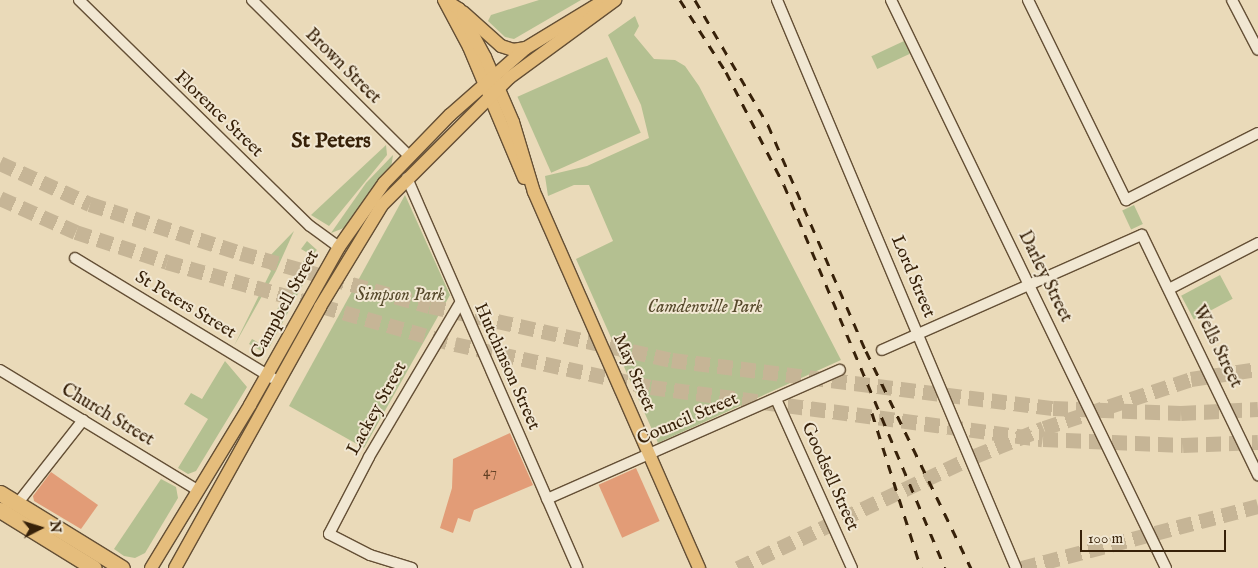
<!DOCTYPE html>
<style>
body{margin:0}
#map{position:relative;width:1258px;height:568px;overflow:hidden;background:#eadab9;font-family:"IM FELL English",serif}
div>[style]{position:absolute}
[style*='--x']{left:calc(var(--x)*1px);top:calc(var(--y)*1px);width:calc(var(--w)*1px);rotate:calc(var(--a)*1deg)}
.green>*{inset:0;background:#b4c091;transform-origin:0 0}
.building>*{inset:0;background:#e29c77;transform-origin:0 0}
.highway-tunnel>*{height:15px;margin-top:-7.5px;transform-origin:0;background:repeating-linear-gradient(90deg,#c6b596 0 15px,transparent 0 23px)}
.roads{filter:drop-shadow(1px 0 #644f35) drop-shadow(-1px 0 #644f35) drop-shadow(0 1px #644f35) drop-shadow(0 -1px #644f35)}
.minor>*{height:10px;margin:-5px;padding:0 5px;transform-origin:5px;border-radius:5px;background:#f1e7d2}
.major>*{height:12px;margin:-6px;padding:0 6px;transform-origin:6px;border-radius:6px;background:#e5bd7c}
.highway>*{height:15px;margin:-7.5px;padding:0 7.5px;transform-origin:7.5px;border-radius:7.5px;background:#e5bd7c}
.rail>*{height:3px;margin-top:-1.5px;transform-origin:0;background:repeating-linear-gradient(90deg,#372109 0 9px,transparent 0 18px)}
span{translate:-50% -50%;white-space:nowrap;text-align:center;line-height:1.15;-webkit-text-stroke:4px #f1e7d2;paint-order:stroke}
.number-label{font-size:15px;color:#624024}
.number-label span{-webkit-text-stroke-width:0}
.street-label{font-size:18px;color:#372109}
.park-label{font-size:18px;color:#56492b;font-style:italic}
.district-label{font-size:22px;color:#372109;font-weight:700}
.north{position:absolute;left:15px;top:503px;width:50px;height:50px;-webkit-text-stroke:4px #f1e7d2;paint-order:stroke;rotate:85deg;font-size:14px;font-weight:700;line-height:20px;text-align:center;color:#372109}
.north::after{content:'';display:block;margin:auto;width:18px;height:22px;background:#372109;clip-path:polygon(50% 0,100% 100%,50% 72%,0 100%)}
.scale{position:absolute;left:1080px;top:530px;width:146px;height:22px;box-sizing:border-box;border:2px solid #372109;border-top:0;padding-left:6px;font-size:15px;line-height:18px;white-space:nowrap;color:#372109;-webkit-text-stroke:4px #f1e7d2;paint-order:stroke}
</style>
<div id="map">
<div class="green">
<i style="clip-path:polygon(539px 0,581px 0,514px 39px,505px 37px,488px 21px,491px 15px)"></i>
<i style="clip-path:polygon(635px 16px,639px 26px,634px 35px,654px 59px,675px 60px,685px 66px,699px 86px,841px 360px,658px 443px,576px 259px,613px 241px,589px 185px,574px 185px,548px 196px,545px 176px,587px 166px,649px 138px,641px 105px,608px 35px)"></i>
<i style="left:904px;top:41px;width:14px;height:36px;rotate:65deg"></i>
<i style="left:607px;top:57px;width:83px;height:98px;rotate:66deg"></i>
<i style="clip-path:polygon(386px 145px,387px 155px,329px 226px,311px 215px)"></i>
<i style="clip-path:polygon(393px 155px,391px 168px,344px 228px,331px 233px,366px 183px)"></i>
<i style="clip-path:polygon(405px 195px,450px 295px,364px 448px,289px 406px)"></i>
<i style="left:1134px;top:205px;width:21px;height:13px;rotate:65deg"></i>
<i style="clip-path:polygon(294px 231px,276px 271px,234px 346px,271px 271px,263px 263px)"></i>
<i style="clip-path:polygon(307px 241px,317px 250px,306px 261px,265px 336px,263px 352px,249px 344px,252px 339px,259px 343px,261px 339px,308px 253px,301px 249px)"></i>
<i style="clip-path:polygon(312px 259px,308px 275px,269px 348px,266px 340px)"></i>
<i style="left:1220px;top:275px;width:27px;height:44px;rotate:62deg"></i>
<i style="clip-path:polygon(225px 361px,247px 387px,196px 471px,188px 474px,178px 468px,208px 419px,184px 404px,191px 393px,202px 399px)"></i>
<i style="clip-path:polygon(161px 479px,176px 487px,178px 498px,145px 553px,135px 558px,124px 556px,114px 549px)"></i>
</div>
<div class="building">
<i style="clip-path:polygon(510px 433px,533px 485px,474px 510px,470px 522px,458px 518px,453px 533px,440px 528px,452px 488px,453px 459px)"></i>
<i style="left:636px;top:468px;width:58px;height:41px;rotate:66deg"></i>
<i style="clip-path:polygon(51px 472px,98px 505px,81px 529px,34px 501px,33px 496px)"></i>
</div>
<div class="highway-tunnel">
<i style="--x:0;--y:163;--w:99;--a:24.5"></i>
<i style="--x:90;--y:204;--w:159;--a:18"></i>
<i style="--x:241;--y:253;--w:196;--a:15.7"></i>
<i style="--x:430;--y:306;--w:248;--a:12.6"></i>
<i style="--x:672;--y:360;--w:384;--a:7.2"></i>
<i style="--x:1053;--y:408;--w:128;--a:2.2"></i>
<i style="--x:1181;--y:413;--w:77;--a:-3"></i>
<i style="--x:0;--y:198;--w:83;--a:24.1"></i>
<i style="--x:76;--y:232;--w:96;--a:18.2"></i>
<i style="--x:167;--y:262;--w:299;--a:15.9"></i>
<i style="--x:455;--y:344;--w:201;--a:12.4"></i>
<i style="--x:651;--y:387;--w:395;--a:7.6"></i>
<i style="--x:1043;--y:439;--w:140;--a:2.5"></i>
<i style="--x:1183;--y:445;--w:75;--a:-2.3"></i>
<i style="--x:738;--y:568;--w:262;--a:-25.3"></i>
<i style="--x:975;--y:456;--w:74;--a:-22.1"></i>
<i style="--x:1044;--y:428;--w:155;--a:-18.4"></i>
<i style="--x:1191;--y:379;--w:68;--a:-8.5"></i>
<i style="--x:1022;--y:568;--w:244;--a:-14.7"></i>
</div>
<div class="roads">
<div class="minor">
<i style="--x:79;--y:0;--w:323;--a:44.4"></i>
<i style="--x:310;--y:226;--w:36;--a:36"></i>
<i style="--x:252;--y:0;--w:221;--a:44.8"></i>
<i style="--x:777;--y:0;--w:616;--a:67.18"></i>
<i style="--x:891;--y:0;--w:631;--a:64.17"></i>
<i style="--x:1028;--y:0;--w:223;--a:63.9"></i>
<i style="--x:1126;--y:200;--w:148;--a:-26.9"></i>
<i style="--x:1232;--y:0;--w:56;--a:62.5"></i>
<i style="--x:407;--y:178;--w:425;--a:66.4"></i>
<i style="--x:75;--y:258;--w:231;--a:31.3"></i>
<i style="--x:1169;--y:289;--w:100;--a:-27.3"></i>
<i style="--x:882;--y:350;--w:284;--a:-23.9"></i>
<i style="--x:1142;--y:235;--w:267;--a:64.2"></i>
<i style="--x:0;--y:370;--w:231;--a:31.3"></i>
<i style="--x:776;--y:399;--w:185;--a:65.8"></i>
<i style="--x:547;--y:499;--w:320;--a:-23.8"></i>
<i style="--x:17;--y:504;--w:107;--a:-51.8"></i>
<i style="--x:412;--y:568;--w:44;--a:-162.8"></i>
<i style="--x:370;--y:555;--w:46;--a:-152.9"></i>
<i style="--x:329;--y:534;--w:87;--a:-62.5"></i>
<i style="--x:369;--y:457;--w:179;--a:-59.4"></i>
</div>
<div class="major">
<i style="--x:444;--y:0;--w:53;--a:62"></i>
<i style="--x:469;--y:47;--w:142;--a:67.2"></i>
<i style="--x:445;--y:0;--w:17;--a:33"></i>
<i style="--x:459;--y:9;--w:55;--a:61.6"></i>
<i style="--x:485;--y:57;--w:71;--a:66.7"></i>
<i style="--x:513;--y:122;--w:73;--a:73.3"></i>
<i style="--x:534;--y:192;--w:411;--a:66.3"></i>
<i style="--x:463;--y:12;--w:51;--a:41.8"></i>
<i style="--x:501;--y:46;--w:13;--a:18"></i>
<i style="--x:513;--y:50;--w:13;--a:-9"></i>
<i style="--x:151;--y:568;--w:191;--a:-58.7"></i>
<i style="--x:250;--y:405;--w:181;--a:-60.6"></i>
<i style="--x:339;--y:247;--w:78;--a:-54.9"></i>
<i style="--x:384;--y:183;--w:95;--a:-45.9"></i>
<i style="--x:450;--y:115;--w:101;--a:-41.4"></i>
<i style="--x:526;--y:48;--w:92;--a:-31.3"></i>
<i style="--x:175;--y:568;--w:299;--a:-60.9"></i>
<i style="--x:320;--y:307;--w:119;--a:-58.7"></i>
<i style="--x:382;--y:205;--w:180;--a:-45"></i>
<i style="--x:509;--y:78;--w:132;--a:-36.3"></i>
</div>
<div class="highway">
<i style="--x:0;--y:493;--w:143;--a:31.6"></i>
<i style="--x:0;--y:510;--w:110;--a:31.7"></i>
</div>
</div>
<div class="rail">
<i style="--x:680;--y:0;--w:85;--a:57.4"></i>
<i style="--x:726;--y:72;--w:127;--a:62.8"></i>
<i style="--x:784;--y:185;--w:415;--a:67.2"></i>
<i style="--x:695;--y:0;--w:145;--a:59.7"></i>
<i style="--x:768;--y:125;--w:246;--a:66.6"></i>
<i style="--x:866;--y:351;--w:241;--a:64.2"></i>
<i style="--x:872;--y:413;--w:163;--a:72.5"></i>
</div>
<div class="number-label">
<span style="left:490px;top:472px">47</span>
</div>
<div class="street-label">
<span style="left:342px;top:67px;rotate:45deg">Brown Street</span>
<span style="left:218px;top:115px;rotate:44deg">Florence Street</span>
<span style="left:912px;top:277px;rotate:67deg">Lord Street</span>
<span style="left:1044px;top:277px;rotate:64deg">Darley Street</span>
<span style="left:286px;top:305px;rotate:-61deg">Campbell Street</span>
<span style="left:185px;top:306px;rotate:31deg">St Peters Street</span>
<span style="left:1216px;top:347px;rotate:64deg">Wells Street</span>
<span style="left:506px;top:367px;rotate:66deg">Hutchinson Street</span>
<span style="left:633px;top:373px;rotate:67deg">May Street</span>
<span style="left:378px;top:409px;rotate:-61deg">Lackey Street</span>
<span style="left:107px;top:416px;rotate:31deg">Church Street</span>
<span style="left:688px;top:420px;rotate:-23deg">Council Street</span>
<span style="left:829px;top:477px;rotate:66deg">Goodsell Street</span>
</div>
<div class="park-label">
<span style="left:400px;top:296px">Simpson Park</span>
<span style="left:705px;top:308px">Camdenville Park</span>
</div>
<div class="district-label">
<span style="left:331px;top:142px">St Peters</span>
</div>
<div class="north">N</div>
<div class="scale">100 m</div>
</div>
